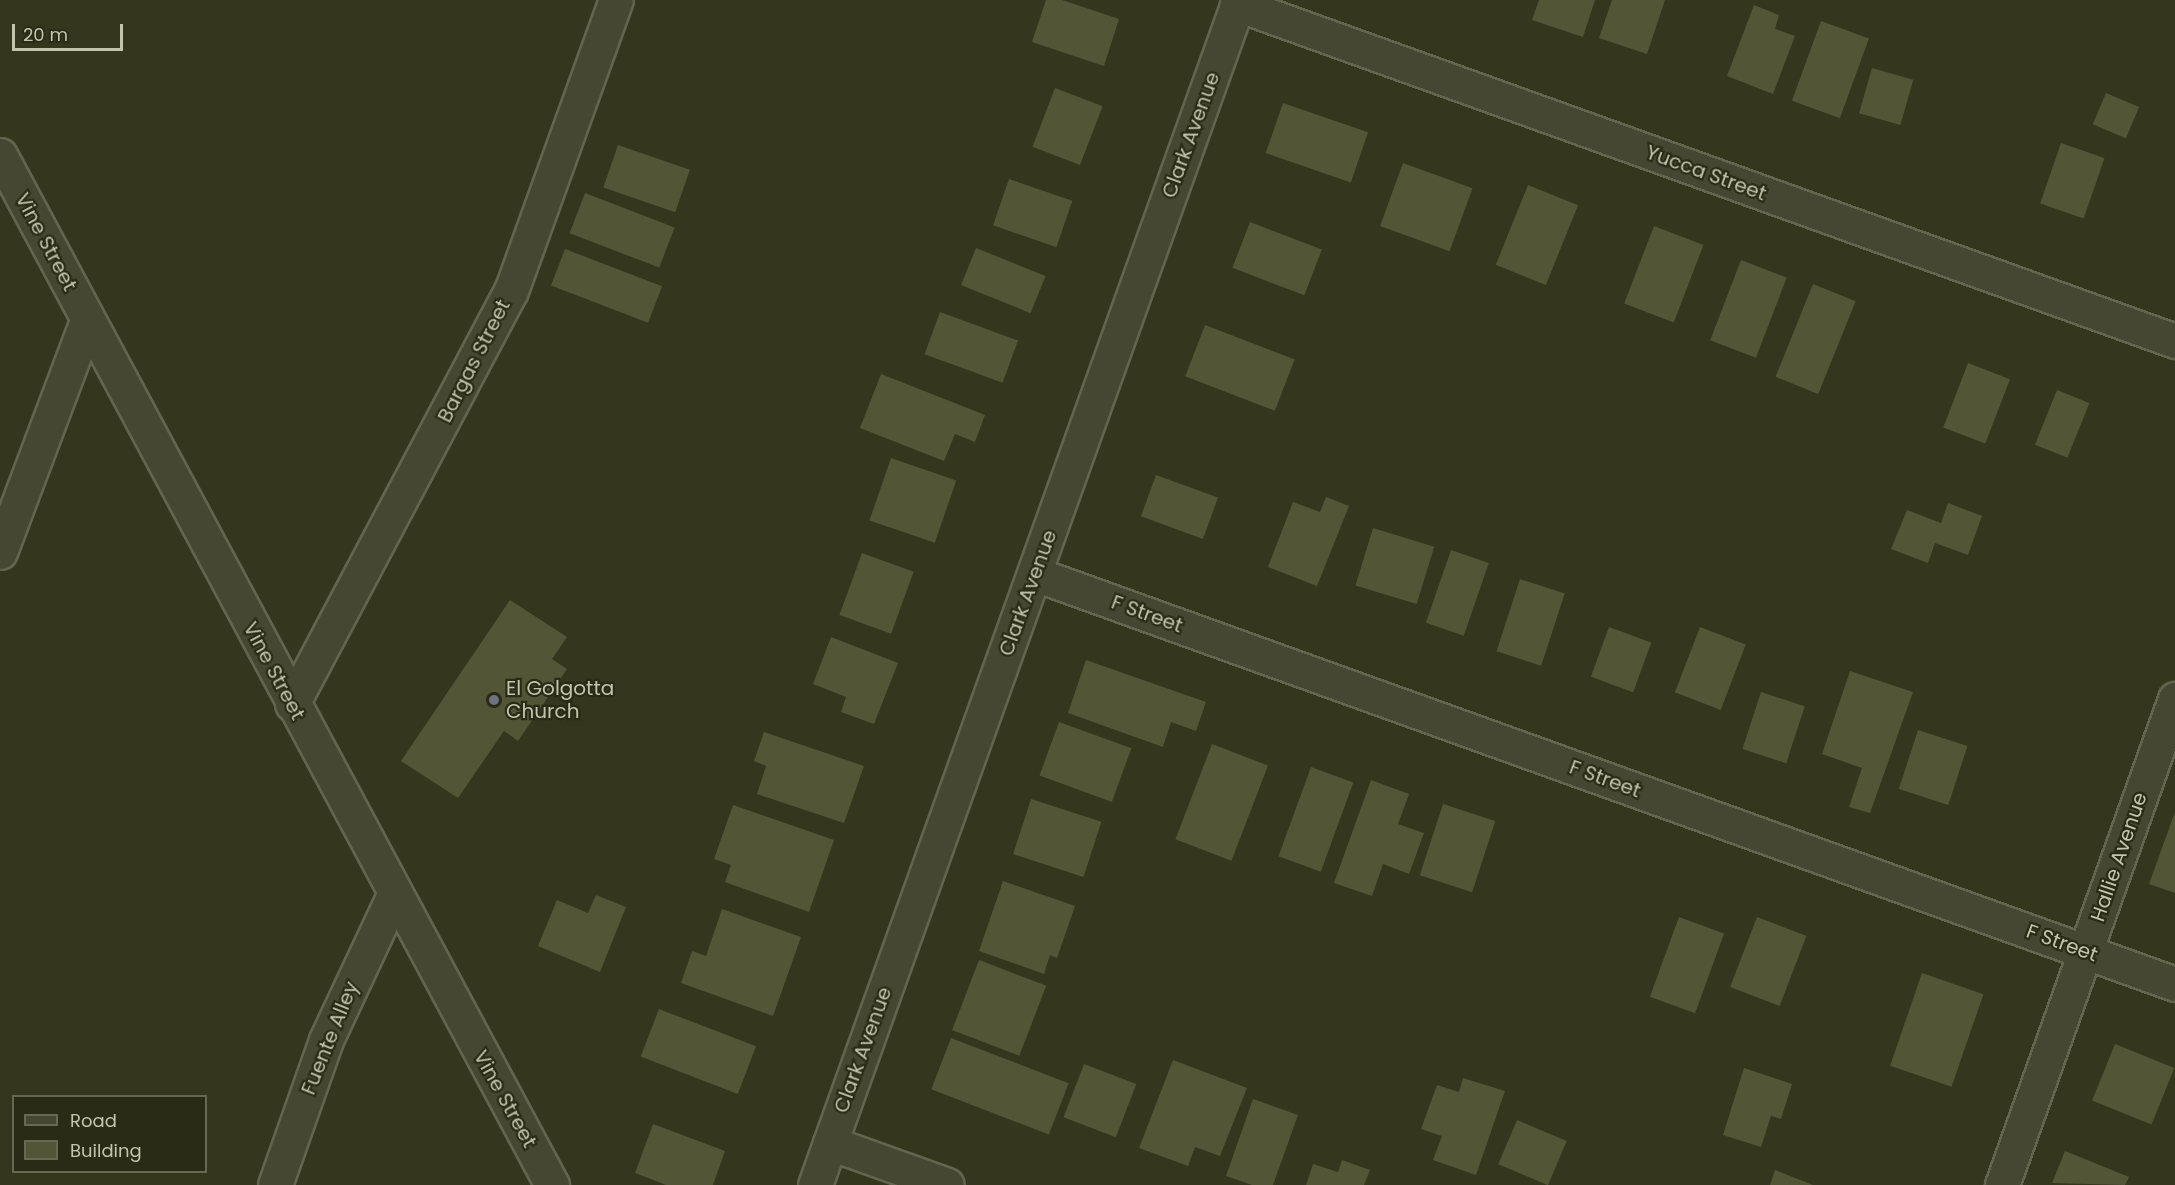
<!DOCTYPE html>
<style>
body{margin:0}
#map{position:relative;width:2175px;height:1185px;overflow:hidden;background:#35361e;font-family:Poppins,sans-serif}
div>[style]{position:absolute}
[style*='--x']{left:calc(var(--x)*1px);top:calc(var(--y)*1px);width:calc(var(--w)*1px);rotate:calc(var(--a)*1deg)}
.building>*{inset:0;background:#535537;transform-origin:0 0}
.roads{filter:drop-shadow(2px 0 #63654f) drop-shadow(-2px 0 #63654f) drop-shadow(0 2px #63654f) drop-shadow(0 -2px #63654f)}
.minor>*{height:33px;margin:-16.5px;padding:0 16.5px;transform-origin:16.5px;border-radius:16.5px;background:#454732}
.dots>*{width:16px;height:16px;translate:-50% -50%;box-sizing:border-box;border:3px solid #2a2b17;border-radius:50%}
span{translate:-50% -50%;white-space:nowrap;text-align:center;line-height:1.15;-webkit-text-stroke:4.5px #2a2b17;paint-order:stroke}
.street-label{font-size:20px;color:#c2c4ab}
.poi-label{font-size:20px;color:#c2c4ab}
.left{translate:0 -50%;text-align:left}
.legend{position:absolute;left:12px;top:1095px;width:195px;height:78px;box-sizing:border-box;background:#2a2b17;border:2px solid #676852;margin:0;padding:8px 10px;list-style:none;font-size:18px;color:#c2c4ab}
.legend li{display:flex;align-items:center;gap:12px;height:30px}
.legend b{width:30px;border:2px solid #676852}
.scale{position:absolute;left:12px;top:24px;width:111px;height:27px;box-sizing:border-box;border:3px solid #c2c4ab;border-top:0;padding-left:8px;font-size:18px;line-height:21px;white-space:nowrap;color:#c2c4ab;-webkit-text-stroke:4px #2a2b17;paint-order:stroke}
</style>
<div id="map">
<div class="building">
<i style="clip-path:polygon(1046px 0,1062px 0,1119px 19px,1104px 66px,1032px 42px)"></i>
<i style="clip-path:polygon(1539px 0,1595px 0,1583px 37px,1532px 20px)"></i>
<i style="clip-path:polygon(1612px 0,1665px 0,1647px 54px,1599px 38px)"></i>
<i style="clip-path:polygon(1754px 5px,1779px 15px,1775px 29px,1795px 36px,1773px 94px,1727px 76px)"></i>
<i style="left:1821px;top:21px;width:51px;height:85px;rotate:20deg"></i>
<i style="left:1872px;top:68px;width:43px;height:47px;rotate:16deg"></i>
<i style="left:1055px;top:88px;width:51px;height:63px;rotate:21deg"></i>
<i style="left:2106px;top:93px;width:36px;height:34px;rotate:23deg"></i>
<i style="left:1283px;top:103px;width:90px;height:53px;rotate:19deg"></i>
<i style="left:2061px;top:143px;width:46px;height:64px;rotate:19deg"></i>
<i style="left:618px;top:145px;width:76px;height:45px;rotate:19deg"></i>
<i style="left:1403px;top:163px;width:74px;height:67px;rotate:20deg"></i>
<i style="left:1009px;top:179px;width:67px;height:49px;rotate:19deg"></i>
<i style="left:1528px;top:185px;width:54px;height:86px;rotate:22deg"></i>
<i style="left:585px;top:193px;width:96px;height:43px;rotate:21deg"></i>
<i style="left:1250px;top:222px;width:77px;height:49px;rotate:21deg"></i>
<i style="left:1654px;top:226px;width:53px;height:83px;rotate:21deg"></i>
<i style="left:976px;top:248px;width:75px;height:40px;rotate:22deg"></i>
<i style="left:565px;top:249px;width:104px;height:39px;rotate:21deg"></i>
<i style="left:1741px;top:260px;width:49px;height:86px;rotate:21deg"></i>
<i style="left:1813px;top:284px;width:46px;height:100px;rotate:22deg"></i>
<i style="left:940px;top:312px;width:83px;height:45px;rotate:20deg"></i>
<i style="left:1205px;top:325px;width:96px;height:55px;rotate:21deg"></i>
<i style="left:1968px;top:363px;width:45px;height:69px;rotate:21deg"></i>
<i style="clip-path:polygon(881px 374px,985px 415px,975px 442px,955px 434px,944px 461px,860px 428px)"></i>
<i style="left:2057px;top:390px;width:35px;height:59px;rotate:22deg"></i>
<i style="left:891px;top:458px;width:69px;height:66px;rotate:19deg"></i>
<i style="left:1156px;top:475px;width:66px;height:44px;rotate:20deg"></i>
<i style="clip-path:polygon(1326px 497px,1349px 506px,1317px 586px,1268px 567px,1293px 502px,1320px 512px)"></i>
<i style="clip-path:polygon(1948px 503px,1982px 516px,1968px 555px,1935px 543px,1928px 563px,1891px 549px,1907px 510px,1941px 523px)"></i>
<i style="left:1373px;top:528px;width:64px;height:60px;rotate:17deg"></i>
<i style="left:1451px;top:550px;width:40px;height:77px;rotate:19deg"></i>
<i style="left:862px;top:553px;width:55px;height:66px;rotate:20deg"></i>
<i style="left:1520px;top:579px;width:47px;height:76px;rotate:18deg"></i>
<i style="clip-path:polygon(510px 600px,567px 637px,552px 659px,567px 669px,518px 741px,504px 731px,458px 798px,401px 761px)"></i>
<i style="left:1609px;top:627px;width:45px;height:53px;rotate:20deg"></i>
<i style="left:1700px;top:627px;width:49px;height:70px;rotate:21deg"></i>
<i style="clip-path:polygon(831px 637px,898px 663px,874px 724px,841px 712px,846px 697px,813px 684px)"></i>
<i style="clip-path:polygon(1086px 660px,1206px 702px,1196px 731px,1171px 722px,1163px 747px,1068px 713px)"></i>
<i style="clip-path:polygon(1850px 671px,1913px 692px,1870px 813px,1849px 807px,1862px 768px,1822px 754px)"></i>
<i style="left:1761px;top:692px;width:46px;height:60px;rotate:18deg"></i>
<i style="left:1059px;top:722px;width:77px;height:57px;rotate:20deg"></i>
<i style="left:1918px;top:730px;width:52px;height:62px;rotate:18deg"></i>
<i style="clip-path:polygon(764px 732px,864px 766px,844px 823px,757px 794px,766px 766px,754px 761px)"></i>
<i style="left:1212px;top:744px;width:60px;height:102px;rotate:21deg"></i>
<i style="left:1311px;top:767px;width:45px;height:95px;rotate:20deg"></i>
<i style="clip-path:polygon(1371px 780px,1409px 794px,1398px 824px,1424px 833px,1409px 874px,1383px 864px,1372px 896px,1334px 883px)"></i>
<i style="left:1031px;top:799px;width:74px;height:58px;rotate:18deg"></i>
<i style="left:1443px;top:804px;width:55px;height:75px;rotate:18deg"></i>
<i style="clip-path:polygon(733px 805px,834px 840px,809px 912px,725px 882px,731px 865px,714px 859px)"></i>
<i style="clip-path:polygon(2175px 812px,2175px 893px,2149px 884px)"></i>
<i style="clip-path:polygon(1003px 881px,1075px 906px,1057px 958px,1050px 955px,1044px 974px,979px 951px)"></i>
<i style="clip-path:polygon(596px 895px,626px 907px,600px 972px,538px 946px,557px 900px,588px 913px)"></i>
<i style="clip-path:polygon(722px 909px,801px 937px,773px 1016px,681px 983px,692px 951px,706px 956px)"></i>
<i style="left:1679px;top:917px;width:48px;height:85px;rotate:20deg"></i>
<i style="left:1757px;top:917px;width:53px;height:75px;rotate:21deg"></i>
<i style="left:979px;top:960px;width:72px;height:75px;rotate:21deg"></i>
<i style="left:1922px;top:973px;width:65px;height:98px;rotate:19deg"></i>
<i style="left:659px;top:1009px;width:104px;height:51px;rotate:21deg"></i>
<i style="left:951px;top:1038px;width:126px;height:55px;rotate:21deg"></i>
<i style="left:2115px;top:1044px;width:64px;height:61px;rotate:22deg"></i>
<i style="clip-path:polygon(1173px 1060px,1247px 1088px,1220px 1156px,1195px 1147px,1188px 1166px,1139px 1148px)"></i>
<i style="left:1084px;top:1064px;width:56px;height:57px;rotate:21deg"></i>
<i style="clip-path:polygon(1744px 1068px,1792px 1084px,1781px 1119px,1771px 1116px,1761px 1147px,1723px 1135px)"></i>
<i style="clip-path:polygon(1463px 1078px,1505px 1091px,1476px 1175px,1433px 1160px,1442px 1136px,1421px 1129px,1437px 1085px,1459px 1092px)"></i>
<i style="clip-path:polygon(1253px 1099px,1298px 1115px,1273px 1185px,1252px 1185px,1226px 1176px)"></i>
<i style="left:1517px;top:1120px;width:54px;height:48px;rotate:23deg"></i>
<i style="clip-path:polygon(653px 1124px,725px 1151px,713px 1185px,666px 1185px,635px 1173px)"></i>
<i style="clip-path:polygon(2065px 1151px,2129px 1177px,2125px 1185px,2052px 1183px)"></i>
<i style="clip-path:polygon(1342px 1160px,1370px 1170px,1364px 1185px,1306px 1185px,1313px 1164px,1338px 1172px)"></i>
<i style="clip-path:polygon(1775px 1170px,1813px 1185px,1770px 1185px)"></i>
</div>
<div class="roads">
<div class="minor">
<i style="--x:1237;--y:4;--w:997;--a:19.76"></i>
<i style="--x:0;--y:155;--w:1169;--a:61.81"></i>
<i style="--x:0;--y:552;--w:248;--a:-69.4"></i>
<i style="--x:1035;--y:574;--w:1211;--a:19.78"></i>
<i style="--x:292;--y:704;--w:467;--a:-62.1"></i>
<i style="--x:511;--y:291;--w:309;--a:-70.2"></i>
<i style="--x:830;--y:1143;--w:124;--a:19.7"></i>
<i style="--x:275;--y:1185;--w:154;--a:-70.6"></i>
<i style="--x:326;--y:1040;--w:160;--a:-64.9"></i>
<i style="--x:815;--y:1185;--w:1259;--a:-70.31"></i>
<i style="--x:2002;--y:1185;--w:516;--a:-70.41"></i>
</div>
</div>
<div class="dots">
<i style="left:494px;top:700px;background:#6b7280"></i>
</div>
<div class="street-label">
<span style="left:1191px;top:135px;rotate:-70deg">Clark Avenue</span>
<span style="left:1706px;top:173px;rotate:20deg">Yucca Street</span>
<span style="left:46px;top:242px;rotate:62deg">Vine Street</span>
<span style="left:474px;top:361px;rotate:-63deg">Bargas Street</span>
<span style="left:1028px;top:593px;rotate:-70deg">Clark Avenue</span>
<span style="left:1147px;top:614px;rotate:20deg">F Street</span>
<span style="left:274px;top:671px;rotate:62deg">Vine Street</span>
<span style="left:1605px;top:779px;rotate:20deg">F Street</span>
<span style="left:2119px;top:857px;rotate:-71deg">Hallie Avenue</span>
<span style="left:2062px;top:943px;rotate:20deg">F Street</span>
<span style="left:330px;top:1038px;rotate:-68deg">Fuente Alley</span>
<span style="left:863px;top:1050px;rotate:-70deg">Clark Avenue</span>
<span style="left:505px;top:1099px;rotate:61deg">Vine Street</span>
</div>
<div class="poi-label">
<span class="left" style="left:506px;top:700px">El Golgotta<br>Church</span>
</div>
<ul class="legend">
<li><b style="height:8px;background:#454732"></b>Road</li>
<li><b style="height:16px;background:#535537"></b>Building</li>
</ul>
<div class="scale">20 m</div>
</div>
